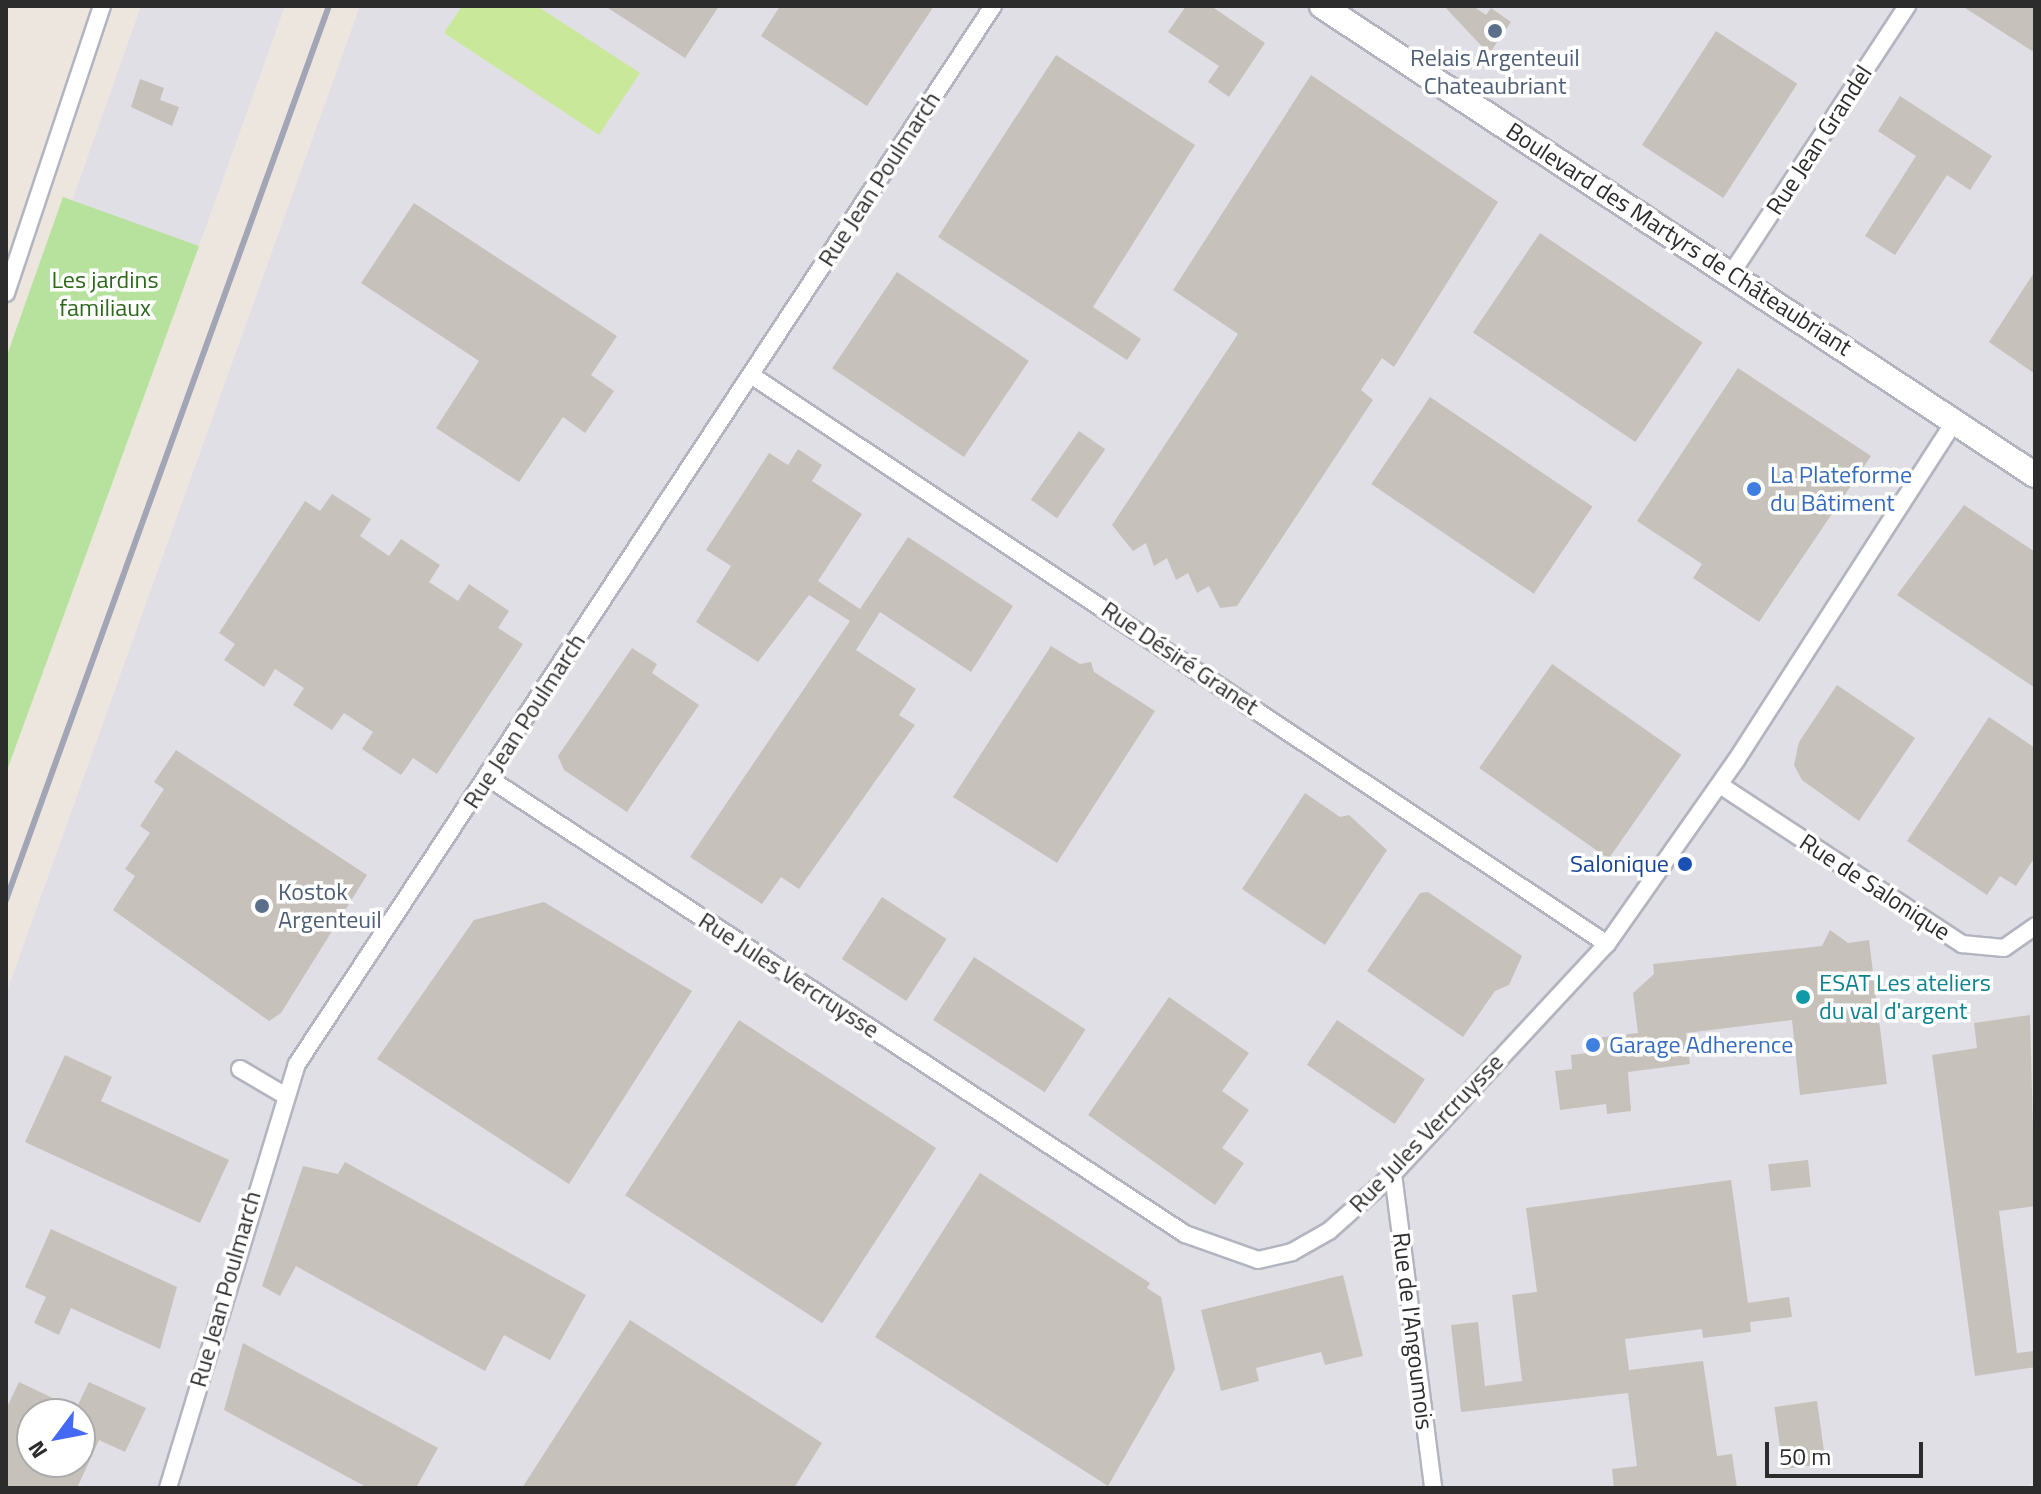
<!DOCTYPE html>
<meta charset="utf-8">
<style>
body{margin:0}
#map{position:relative;width:2041px;height:1494px;overflow:hidden;background:#ede6df;font-family:"Titillium Web",sans-serif}
div>[style]{position:absolute}
[style*='--x']{left:calc(var(--x)*1px);top:calc(var(--y)*1px);width:calc(var(--w)*1px);rotate:calc(var(--a)*1deg)}
.industrial>*{inset:0;background:#e1dfe6}
.green>*{inset:0;background:#b6e29d}
.pitch>*{inset:0;background:#c9e899}
.building>*{inset:0;background:#c6c1ba;transform-origin:0 0}
.roads{filter:drop-shadow(2px 0 #b2b5bf) drop-shadow(-2px 0 #b2b5bf) drop-shadow(0 2px #b2b5bf) drop-shadow(0 -2px #b2b5bf)}
.street>*{height:16px;margin:-8px;padding:0 8px;transform-origin:8px;border-radius:8px;background:#fff}
.secondary>*{height:24px;margin:-12px;padding:0 12px;transform-origin:12px;border-radius:12px;background:#fff}
.rail>*{height:6px;margin:-3px;padding:0 3px;transform-origin:3px;border-radius:3px;background:#a1a5b5}
.dots>*{width:22px;height:22px;translate:-50% -50%;box-sizing:border-box;border:4px solid #fff;border-radius:50%}
span{translate:-50% -50%;white-space:nowrap;text-align:center;line-height:1.15;-webkit-text-stroke:7px #fff;paint-order:stroke}
.service-label{font-size:24px;color:#4e5e75}
.left{translate:0 -50%;text-align:left}
.street-label{font-size:24px;color:#2c2c2c}
.park-label{font-size:24px;color:#2e681d}
.shop-label{font-size:24px;color:#366cbe}
.transit-label{font-size:24px;color:#164399}
.right{translate:-100% -50%;text-align:right}
.culture-label{font-size:24px;color:#0d838f}
.frame{position:absolute;inset:0;border:8px solid #2c2c2c;pointer-events:none}
.north{position:absolute;left:16px;top:1398px;width:80px;height:80px;box-sizing:border-box;background:#fff;border:2px solid #ababab;border-radius:50%;rotate:238deg;font-size:22px;font-weight:700;line-height:32px;text-align:center;color:#2c2c2c}
.north::after{content:'';display:block;margin:auto;width:28px;height:36px;background:#446af5;clip-path:polygon(50% 0,100% 100%,50% 72%,0 100%)}
.scale{position:absolute;left:1765px;top:1442px;width:158px;height:36px;box-sizing:border-box;border:4px solid #2c2c2c;border-top:0;padding-left:10px;font-size:24px;line-height:28px;white-space:nowrap;color:#2c2c2c;-webkit-text-stroke:6px #fff;paint-order:stroke}
</style>
<div id="map">
<div class="industrial">
<i style="clip-path:polygon(141px 6px,285px 6px,199px 246px,72px 201px)"></i>
<i style="clip-path:polygon(evenodd,360px 6px,2035px 6px,2035px 1481px,2025px 1488px,6px 1488px,6px 994px,360px 6px,32px 1414px,80px 1414px,80px 1462px,32px 1462px,32px 1414px)"></i>
</div>
<div class="green">
<i style="clip-path:polygon(63px 197px,199px 246px,6px 773px,6px 358px)"></i>
</div>
<div class="pitch">
<i style="clip-path:polygon(462px 6px,537px 6px,640px 73px,599px 135px,444px 33px)"></i>
</div>
<div class="building">
<i style="clip-path:polygon(605px 6px,719px 6px,685px 58px)"></i>
<i style="clip-path:polygon(780px 6px,934px 6px,867px 106px,761px 36px)"></i>
<i style="clip-path:polygon(1186px 6px,1211px 6px,1265px 43px,1229px 97px,1208px 82px,1219px 66px,1168px 32px)"></i>
<i style="clip-path:polygon(1444px 6px,1473px 6px,1486px 15px,1491px 8px,1511px 22px,1489px 54px)"></i>
<i style="clip-path:polygon(1962px 6px,2035px 6px,2035px 53px)"></i>
<i style="left:1716px;top:31px;width:97px;height:136px;rotate:33deg"></i>
<i style="clip-path:polygon(1056px 55px,1195px 145px,1093px 307px,1141px 339px,1127px 360px,938px 237px)"></i>
<i style="clip-path:polygon(1311px 75px,1498px 202px,1394px 367px,1382px 358px,1361px 390px,1373px 400px,1237px 606px,1220px 608px,1209px 586px,1197px 593px,1188px 573px,1176px 580px,1167px 558px,1154px 566px,1146px 543px,1133px 551px,1112px 525px,1238px 334px,1173px 290px)"></i>
<i style="clip-path:polygon(140px 79px,164px 88px,160px 100px,179px 107px,172px 126px,131px 107px)"></i>
<i style="clip-path:polygon(1900px 96px,1992px 156px,1970px 190px,1947px 175px,1895px 255px,1865px 236px,1916px 156px,1878px 131px)"></i>
<i style="clip-path:polygon(414px 203px,617px 336px,591px 375px,614px 391px,585px 433px,563px 417px,519px 482px,436px 428px,479px 361px,361px 283px)"></i>
<i style="left:1540px;top:233px;width:196px;height:120px;rotate:34deg"></i>
<i style="clip-path:polygon(2035px 271px,2035px 374px,1989px 342px)"></i>
<i style="left:897px;top:272px;width:159px;height:116px;rotate:34deg"></i>
<i style="clip-path:polygon(1738px 368px,1871px 456px,1759px 622px,1693px 578px,1702px 564px,1637px 521px)"></i>
<i style="left:1430px;top:397px;width:196px;height:105px;rotate:34deg"></i>
<i style="left:1079px;top:431px;width:32px;height:84px;rotate:35deg"></i>
<i style="clip-path:polygon(798px 449px,822px 465px,812px 481px,862px 514px,818px 581px,860px 609px,908px 537px,1013px 606px,971px 672px,880px 612px,856px 650px,916px 689px,899px 715px,915px 725px,799px 889px,781px 877px,762px 904px,690px 857px,850px 621px,809px 595px,758px 662px,696px 622px,731px 566px,706px 550px,769px 453px,788px 465px)"></i>
<i style="clip-path:polygon(332px 494px,371px 519px,360px 536px,389px 556px,401px 539px,440px 565px,429px 582px,458px 601px,469px 584px,509px 611px,498px 628px,523px 644px,437px 774px,413px 758px,401px 775px,362px 749px,373px 732px,344px 713px,332px 730px,293px 705px,304px 688px,275px 669px,264px 687px,224px 660px,235px 644px,219px 633px,305px 501px,320px 511px)"></i>
<i style="clip-path:polygon(1964px 505px,2035px 552px,2035px 688px,1897px 595px)"></i>
<i style="clip-path:polygon(1051px 646px,1080px 664px,1091px 662px,1094px 672px,1155px 711px,1057px 863px,953px 797px)"></i>
<i style="clip-path:polygon(632px 648px,657px 664px,652px 673px,699px 705px,627px 812px,564px 770px,558px 756px)"></i>
<i style="left:1552px;top:664px;width:158px;height:127px;rotate:35deg"></i>
<i style="clip-path:polygon(1837px 685px,1915px 738px,1859px 821px,1802px 780px,1794px 765px,1799px 742px)"></i>
<i style="clip-path:polygon(1989px 717px,2035px 748px,2035px 857px,2016px 886px,2000px 876px,1987px 895px,1907px 841px)"></i>
<i style="clip-path:polygon(176px 750px,367px 875px,281px 1013px,269px 1021px,113px 910px,135px 876px,125px 869px,150px 833px,140px 826px,164px 789px,154px 782px)"></i>
<i style="clip-path:polygon(1305px 793px,1340px 817px,1349px 815px,1387px 850px,1325px 945px,1242px 889px)"></i>
<i style="clip-path:polygon(1428px 892px,1522px 956px,1509px 985px,1495px 991px,1463px 1037px,1367px 971px,1420px 893px)"></i>
<i style="left:882px;top:897px;width:77px;height:74px;rotate:33deg"></i>
<i style="clip-path:polygon(544px 902px,692px 991px,569px 1184px,377px 1059px,474px 920px)"></i>
<i style="clip-path:polygon(1830px 930px,1848px 943px,1869px 940px,1887px 1084px,1800px 1095px,1792px 1020px,1686px 1033px,1690px 1064px,1628px 1072px,1631px 1111px,1607px 1114px,1606px 1104px,1560px 1110px,1555px 1071px,1572px 1069px,1571px 1055px,1588px 1053px,1587px 1039px,1638px 1033px,1633px 993px,1654px 974px,1653px 964px,1822px 946px)"></i>
<i style="left:974px;top:957px;width:133px;height:75px;rotate:33deg"></i>
<i style="clip-path:polygon(1169px 997px,1249px 1053px,1222px 1091px,1249px 1110px,1222px 1148px,1244px 1163px,1215px 1205px,1088px 1115px)"></i>
<i style="clip-path:polygon(2030px 1015px,2035px 1206px,1999px 1211px,2017px 1353px,2035px 1351px,2035px 1367px,1975px 1376px,1932px 1055px,1977px 1048px,1974px 1023px)"></i>
<i style="left:739px;top:1020px;width:235px;height:209px;rotate:33deg"></i>
<i style="left:1337px;top:1020px;width:106px;height:54px;rotate:34deg"></i>
<i style="clip-path:polygon(65px 1055px,112px 1077px,101px 1101px,229px 1160px,200px 1223px,25px 1142px)"></i>
<i style="left:1808px;top:1160px;width:27px;height:40px;rotate:84deg"></i>
<i style="clip-path:polygon(345px 1162px,586px 1295px,550px 1360px,504px 1335px,485px 1371px,296px 1266px,280px 1296px,262px 1286px,303px 1166px,338px 1174px)"></i>
<i style="clip-path:polygon(980px 1173px,1150px 1283px,1147px 1288px,1161px 1297px,1175px 1369px,1108px 1486px,875px 1337px)"></i>
<i style="clip-path:polygon(1731px 1180px,1748px 1303px,1789px 1297px,1792px 1317px,1750px 1322px,1751px 1332px,1703px 1338px,1702px 1329px,1625px 1339px,1629px 1370px,1703px 1361px,1717px 1456px,1732px 1454px,1737px 1488px,1614px 1488px,1612px 1469px,1637px 1466px,1628px 1393px,1461px 1412px,1451px 1325px,1478px 1322px,1485px 1386px,1522px 1381px,1512px 1295px,1537px 1292px,1526px 1208px)"></i>
<i style="clip-path:polygon(51px 1229px,177px 1287px,160px 1349px,71px 1308px,59px 1335px,34px 1323px,46px 1297px,25px 1287px)"></i>
<i style="clip-path:polygon(1343px 1275px,1363px 1356px,1325px 1365px,1321px 1352px,1256px 1368px,1259px 1381px,1221px 1391px,1201px 1310px)"></i>
<i style="clip-path:polygon(630px 1320px,822px 1443px,794px 1488px,522px 1488px)"></i>
<i style="clip-path:polygon(243px 1343px,438px 1448px,416px 1488px,368px 1488px,224px 1410px)"></i>
<i style="clip-path:polygon(evenodd,19px 1382px,76px 1409px,89px 1382px,146px 1408px,125px 1452px,99px 1440px,77px 1488px,6px 1488px,6px 1409px,19px 1382px,32px 1414px,80px 1414px,80px 1462px,32px 1462px,32px 1414px)"></i>
<i style="left:1817px;top:1401px;width:63px;height:43px;rotate:82deg"></i>
</div>
<div class="roads">
<div class="street">
<i style="--x:1731;--y:274;--w:321;--a:-56.7"></i>
<i style="--x:6;--y:293;--w:303;--a:-71.5"></i>
<i style="--x:751;--y:375;--w:1028;--a:33.61"></i>
<i style="--x:487;--y:777;--w:834;--a:33.21"></i>
<i style="--x:1185;--y:1234;--w:77;--a:19.6"></i>
<i style="--x:1258;--y:1260;--w:35;--a:-13"></i>
<i style="--x:1292;--y:1252;--w:43;--a:-29.6"></i>
<i style="--x:1329;--y:1231;--w:86;--a:-41.7"></i>
<i style="--x:1393;--y:1174;--w:314;--a:-47.1"></i>
<i style="--x:1607;--y:944;--w:226;--a:-54.9"></i>
<i style="--x:1737;--y:759;--w:401;--a:-57.2"></i>
<i style="--x:1720;--y:785;--w:290;--a:33.3"></i>
<i style="--x:1962;--y:944;--w:42;--a:5.4"></i>
<i style="--x:2004;--y:948;--w:38;--a:-35"></i>
<i style="--x:240;--y:1069;--w:51;--a:30.6"></i>
<i style="--x:1393;--y:1174;--w:317;--a:82.7"></i>
<i style="--x:168;--y:1488;--w:443;--a:-73.1"></i>
<i style="--x:297;--y:1064;--w:1266;--a:-56.66"></i>
</div>
<div class="secondary">
<i style="--x:1322;--y:6;--w:853;--a:33.34"></i>
</div>
</div>
<div class="rail">
<i style="--x:6;--y:900;--w:951;--a:-70.14"></i>
</div>
<div class="dots">
<i style="left:1495px;top:31px;background:#5c6f8a"></i>
<i style="left:1754px;top:489px;background:#3f7fe0"></i>
<i style="left:1685px;top:864px;background:#1a4fb4"></i>
<i style="left:262px;top:906px;background:#5c6f8a"></i>
<i style="left:1803px;top:997px;background:#0f9aa8"></i>
<i style="left:1593px;top:1045px;background:#3f7fe0"></i>
</div>
<div class="service-label">
<span style="left:1495px;top:72px">Relais Argenteuil<br>Chateaubriant</span>
<span class="left" style="left:278px;top:906px">Kostok<br>Argenteuil</span>
</div>
<div class="street-label">
<span style="left:1819px;top:140px;rotate:-57deg">Rue Jean Grandel</span>
<span style="left:879px;top:179px;rotate:-57deg">Rue Jean Poulmarch</span>
<span style="left:1679px;top:239px;rotate:33deg">Boulevard des Martyrs de Châteaubriant</span>
<span style="left:1180px;top:658px;rotate:34deg">Rue Désiré Granet</span>
<span style="left:524px;top:721px;rotate:-57deg">Rue Jean Poulmarch</span>
<span style="left:1875px;top:887px;rotate:33deg">Rue de Salonique</span>
<span style="left:789px;top:975px;rotate:33deg">Rue Jules Vercruysse</span>
<span style="left:1426px;top:1133px;rotate:-46deg">Rue Jules Vercruysse</span>
<span style="left:225px;top:1289px;rotate:-74deg">Rue Jean Poulmarch</span>
<span style="left:1413px;top:1331px;rotate:83deg">Rue de l'Angoumois</span>
</div>
<div class="park-label">
<span style="left:105px;top:294px">Les jardins<br>familiaux</span>
</div>
<div class="shop-label">
<span class="left" style="left:1770px;top:489px">La Plateforme<br>du Bâtiment</span>
<span class="left" style="left:1609px;top:1045px">Garage Adherence</span>
</div>
<div class="transit-label">
<span class="right" style="left:1669px;top:864px">Salonique</span>
</div>
<div class="culture-label">
<span class="left" style="left:1819px;top:997px">ESAT Les ateliers<br>du val d'argent</span>
</div>
<div class="frame"></div>
<div class="north">N</div>
<div class="scale">50 m</div>
</div>
